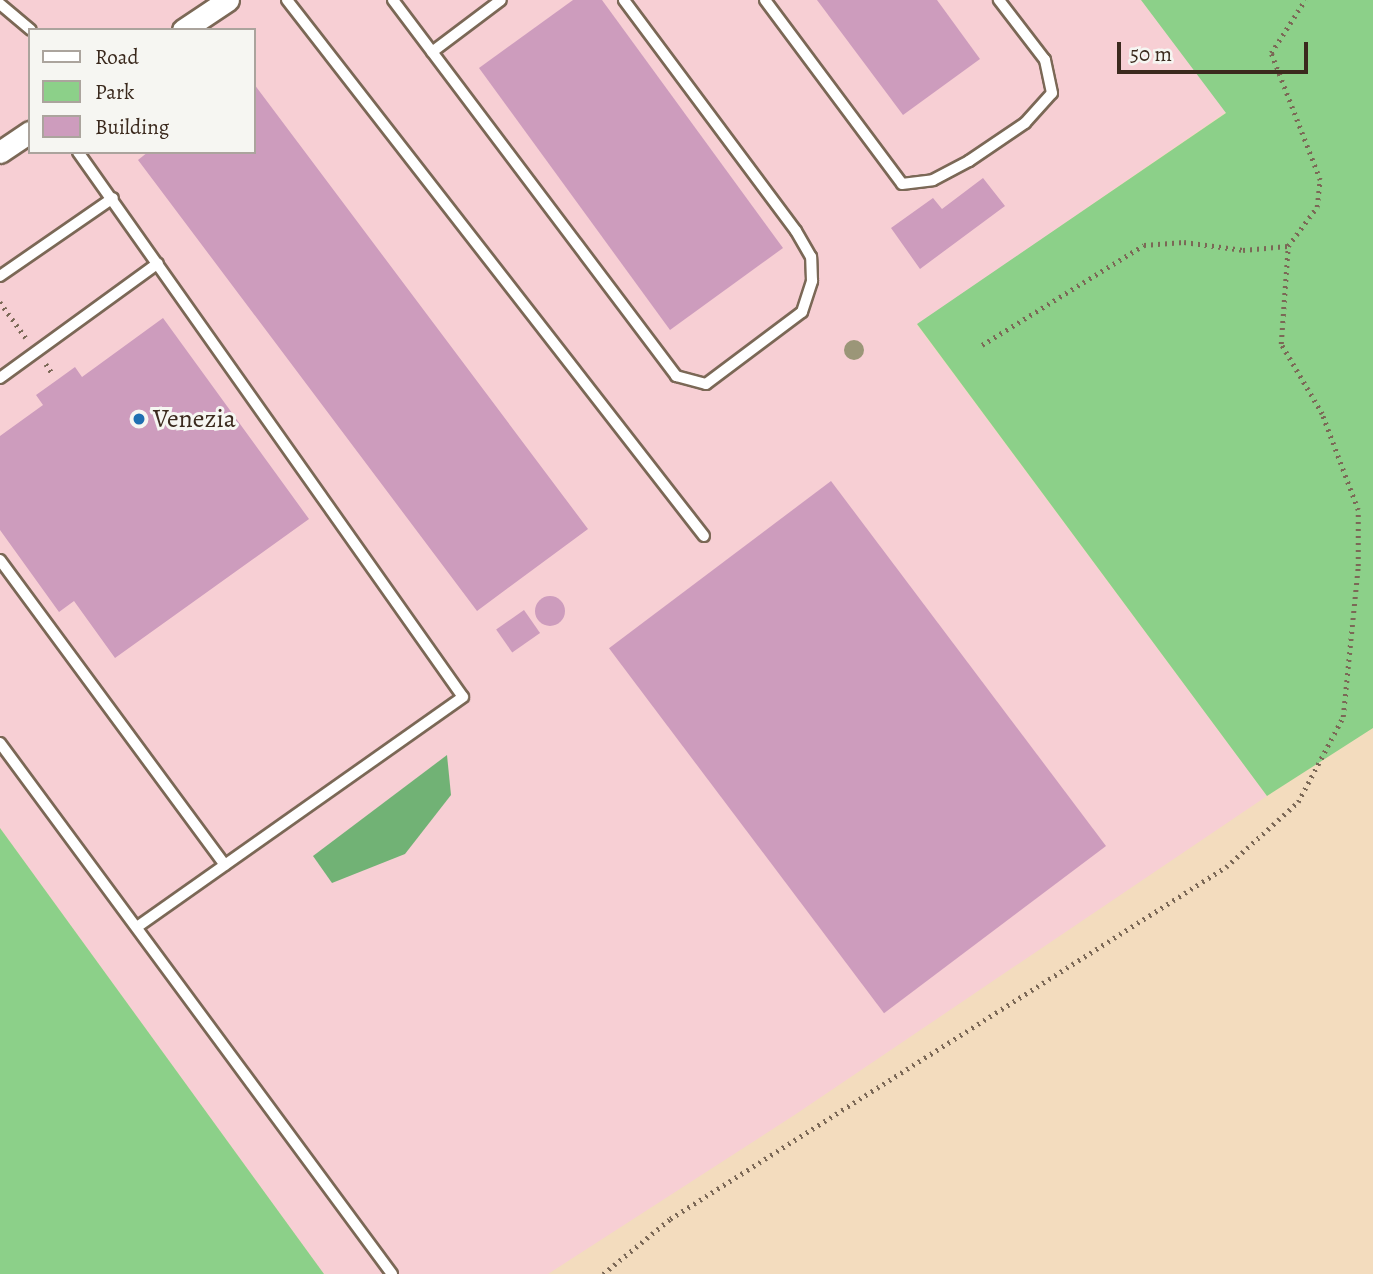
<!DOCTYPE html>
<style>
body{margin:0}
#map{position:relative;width:1373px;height:1274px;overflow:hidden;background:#f3dcbe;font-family:Alegreya,serif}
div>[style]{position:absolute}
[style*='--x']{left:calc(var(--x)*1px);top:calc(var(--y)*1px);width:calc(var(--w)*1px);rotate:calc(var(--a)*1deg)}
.built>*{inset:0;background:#f7cfd4}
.green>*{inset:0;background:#8cd089}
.forest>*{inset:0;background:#71b275}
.building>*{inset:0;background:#cd9cbd;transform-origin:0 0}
.round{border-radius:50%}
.path>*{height:4.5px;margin-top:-2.25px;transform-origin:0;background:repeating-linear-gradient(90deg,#7b6856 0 2px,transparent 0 7px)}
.roads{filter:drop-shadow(2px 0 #7b6856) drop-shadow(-2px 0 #7b6856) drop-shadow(0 2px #7b6856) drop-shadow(0 -2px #7b6856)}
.lane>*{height:10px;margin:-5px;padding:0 5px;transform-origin:5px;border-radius:5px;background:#fff}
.street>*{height:21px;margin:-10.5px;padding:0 10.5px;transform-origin:10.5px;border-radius:10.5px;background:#fff}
.trees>*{width:20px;height:20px;margin:-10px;border-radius:50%;background:#9b9678}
.dots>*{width:19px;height:19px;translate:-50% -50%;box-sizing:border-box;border:4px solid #f6f6f2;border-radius:50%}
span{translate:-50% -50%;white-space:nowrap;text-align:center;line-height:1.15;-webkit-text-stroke:6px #f6f6f2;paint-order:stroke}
.poi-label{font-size:26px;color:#3b2a1e}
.left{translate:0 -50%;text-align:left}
.legend{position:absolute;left:28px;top:28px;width:228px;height:126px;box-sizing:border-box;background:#f6f6f2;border:2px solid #aba49d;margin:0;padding:9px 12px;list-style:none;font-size:21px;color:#3b2a1e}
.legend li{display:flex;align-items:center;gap:14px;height:35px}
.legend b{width:35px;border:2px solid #aba49d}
.scale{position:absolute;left:1117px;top:42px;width:191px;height:32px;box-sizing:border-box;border:4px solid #3b2a1e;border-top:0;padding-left:9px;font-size:21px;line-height:24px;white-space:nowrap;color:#3b2a1e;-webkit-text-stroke:5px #f6f6f2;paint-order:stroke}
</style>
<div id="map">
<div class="built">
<i style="clip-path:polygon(evenodd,0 0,1141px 0,1226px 112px,917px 325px,1267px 796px,796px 1114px,548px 1274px,324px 1274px,0 828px,0 0,30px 30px,254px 30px,254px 152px,30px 152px,30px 30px)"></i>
</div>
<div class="green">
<i style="clip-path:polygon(1141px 0,1373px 0,1373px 728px,1267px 796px,917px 324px,1226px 113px)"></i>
<i style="clip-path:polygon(0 828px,324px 1274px,0 1274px)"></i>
</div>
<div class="forest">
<i style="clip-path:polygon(447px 755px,451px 795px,405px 854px,332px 883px,313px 856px)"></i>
</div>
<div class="building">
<i style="clip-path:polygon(573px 0,602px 0,783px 248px,670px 330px,479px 68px)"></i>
<i style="clip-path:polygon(817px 0,937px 0,980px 59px,903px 115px)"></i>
<i style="clip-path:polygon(254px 84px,588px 529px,477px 611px,138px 160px,148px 152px,254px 152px)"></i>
<i style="clip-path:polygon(983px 178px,1005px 206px,920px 269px,891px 228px,933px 198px,942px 209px)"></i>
<i style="clip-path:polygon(163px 318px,309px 519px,115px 658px,74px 601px,59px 612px,0 530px,0 436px,43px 405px,36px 395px,57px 380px,75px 367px,82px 377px)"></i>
<i style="left:831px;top:481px;width:457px;height:278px;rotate:53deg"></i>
<i class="round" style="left:535px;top:596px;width:30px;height:30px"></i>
<i style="left:524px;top:610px;width:28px;height:34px;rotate:55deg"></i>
</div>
<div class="path">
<i style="--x:0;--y:302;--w:44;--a:54.2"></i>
<i style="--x:982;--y:345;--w:190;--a:-31.7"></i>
<i style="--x:1144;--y:245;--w:40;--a:-4.3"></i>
<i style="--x:1184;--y:242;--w:60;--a:7.7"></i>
<i style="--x:1243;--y:250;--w:45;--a:-5.1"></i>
<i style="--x:1288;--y:246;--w:49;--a:-53.4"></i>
<i style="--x:1317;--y:207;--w:27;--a:-84"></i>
<i style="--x:1320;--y:180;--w:136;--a:-111.1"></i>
<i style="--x:1271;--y:53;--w:63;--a:-57.3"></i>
<i style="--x:46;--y:364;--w:11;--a:56"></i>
<i style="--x:603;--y:1274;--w:87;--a:-39.4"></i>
<i style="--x:670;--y:1219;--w:658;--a:-32.34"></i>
<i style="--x:1226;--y:867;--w:97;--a:-42.1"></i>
<i style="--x:1298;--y:802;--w:96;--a:-62.1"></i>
<i style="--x:1343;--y:717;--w:152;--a:-84.3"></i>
<i style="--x:1358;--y:566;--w:56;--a:-90"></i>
<i style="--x:1358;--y:510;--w:103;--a:-110.6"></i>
<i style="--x:1322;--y:414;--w:81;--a:-120.4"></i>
<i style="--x:1281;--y:344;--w:98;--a:-85.9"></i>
</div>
<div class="roads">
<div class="lane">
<i style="--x:287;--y:0;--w:679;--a:52.12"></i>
<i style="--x:393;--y:0;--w:471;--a:53"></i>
<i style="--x:676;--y:376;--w:31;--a:15"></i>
<i style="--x:706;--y:384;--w:120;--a:-36.9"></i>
<i style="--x:802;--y:312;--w:33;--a:-72"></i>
<i style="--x:812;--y:281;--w:24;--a:-92"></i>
<i style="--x:811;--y:257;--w:30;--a:-120"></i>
<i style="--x:796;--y:231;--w:288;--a:-126.7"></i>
<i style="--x:765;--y:0;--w:229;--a:53.3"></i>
<i style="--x:902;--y:184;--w:31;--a:-7"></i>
<i style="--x:933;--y:180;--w:41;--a:-27.8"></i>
<i style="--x:969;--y:161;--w:68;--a:-34.2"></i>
<i style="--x:1025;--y:123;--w:40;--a:-48"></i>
<i style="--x:1052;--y:93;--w:34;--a:-102"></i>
<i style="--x:1045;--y:60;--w:76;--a:-127.5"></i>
<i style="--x:0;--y:4;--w:40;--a:40"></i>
<i style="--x:432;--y:52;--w:86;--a:-37"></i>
<i style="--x:78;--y:152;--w:667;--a:54.76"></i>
<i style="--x:463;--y:697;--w:398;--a:144.8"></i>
<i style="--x:0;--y:276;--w:137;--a:-34.6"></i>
<i style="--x:0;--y:378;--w:195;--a:-36"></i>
<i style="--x:0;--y:560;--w:379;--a:53.6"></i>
<i style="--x:0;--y:743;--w:660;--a:53.56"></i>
</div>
<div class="street">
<i style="--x:183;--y:30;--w:54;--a:-33.7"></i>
<i style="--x:0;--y:152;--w:36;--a:-34"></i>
</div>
</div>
<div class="trees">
<i style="left:854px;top:350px"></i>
</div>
<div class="dots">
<i style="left:139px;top:419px;background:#1f6fb2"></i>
</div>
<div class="poi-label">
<span class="left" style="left:153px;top:419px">Venezia</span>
</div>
<ul class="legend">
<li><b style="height:9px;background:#fff"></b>Road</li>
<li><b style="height:19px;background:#8cd089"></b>Park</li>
<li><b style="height:19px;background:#cd9cbd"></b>Building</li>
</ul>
<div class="scale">50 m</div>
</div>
